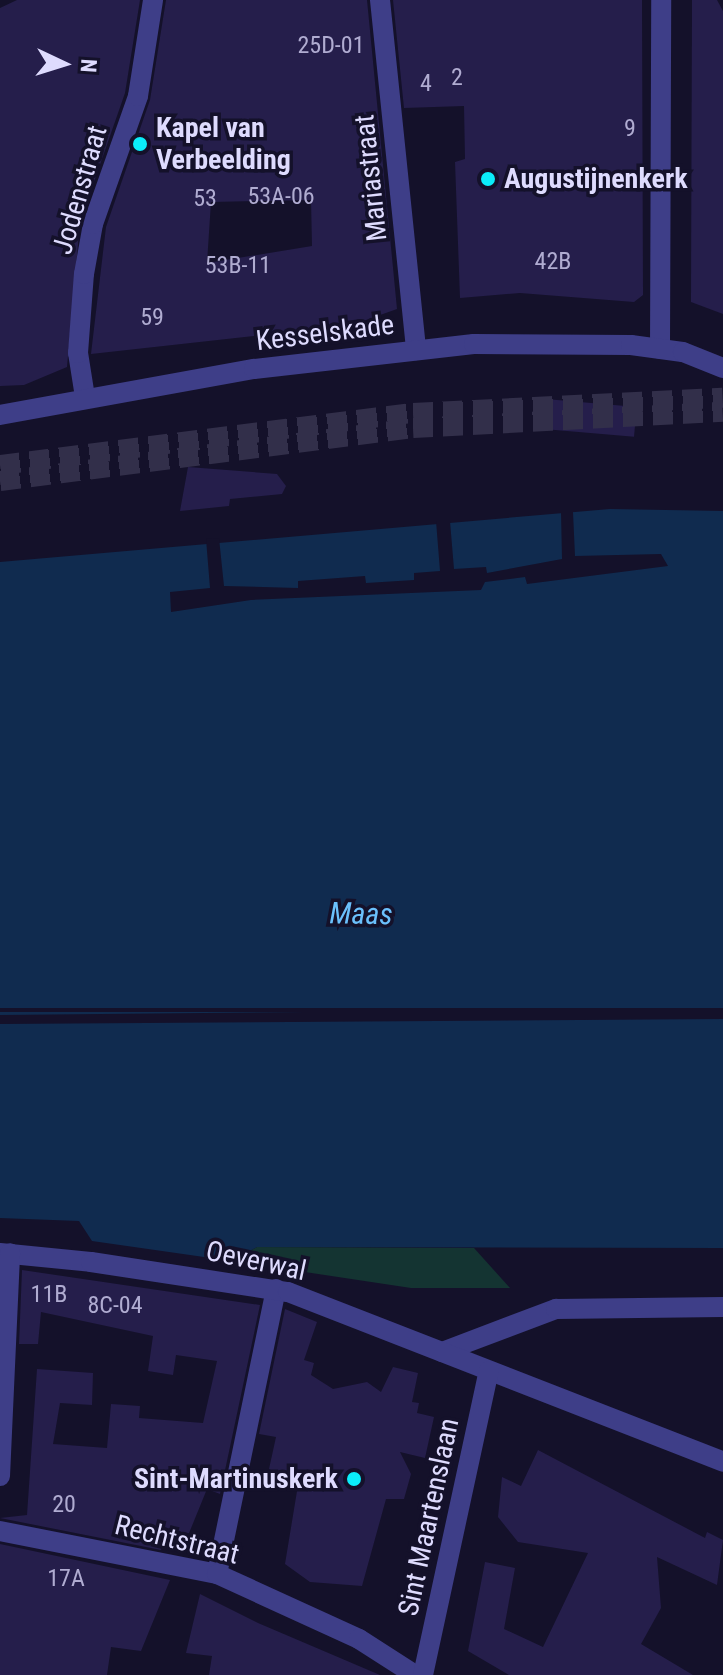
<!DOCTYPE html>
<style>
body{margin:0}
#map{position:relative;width:723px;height:1675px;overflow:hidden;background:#14112a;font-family:"Roboto Condensed",sans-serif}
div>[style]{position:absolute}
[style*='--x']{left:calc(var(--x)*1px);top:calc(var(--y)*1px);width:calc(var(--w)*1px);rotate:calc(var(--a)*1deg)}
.green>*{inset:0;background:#143432}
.water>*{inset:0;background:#102b4f}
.pier>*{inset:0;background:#14112a;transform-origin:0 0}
.building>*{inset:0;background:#251e4b;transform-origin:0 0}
.secondary-tunnel>*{height:20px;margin-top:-10px;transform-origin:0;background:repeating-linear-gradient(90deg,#322f4a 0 20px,transparent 0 30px)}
.pedestrian>*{height:20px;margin:-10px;padding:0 10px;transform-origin:10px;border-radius:10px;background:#3e3e88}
.minor>*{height:20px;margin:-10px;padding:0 10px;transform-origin:10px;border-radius:10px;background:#3e3e88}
.dots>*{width:22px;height:22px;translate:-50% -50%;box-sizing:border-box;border:4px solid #14112a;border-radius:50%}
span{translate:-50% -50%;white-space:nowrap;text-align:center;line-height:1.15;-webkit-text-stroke:7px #14112a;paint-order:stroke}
.number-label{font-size:24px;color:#b0acd1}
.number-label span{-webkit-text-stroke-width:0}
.poi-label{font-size:28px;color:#dedbfe;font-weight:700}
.left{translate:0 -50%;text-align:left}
.right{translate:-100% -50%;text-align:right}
.street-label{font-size:28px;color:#dedbfe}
.water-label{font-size:30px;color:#6bc0fc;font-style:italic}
.north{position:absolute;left:24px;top:24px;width:80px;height:80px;-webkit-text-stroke:6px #14112a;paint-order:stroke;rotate:94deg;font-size:22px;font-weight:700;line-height:32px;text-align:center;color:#dedbfe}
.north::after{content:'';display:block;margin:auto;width:28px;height:36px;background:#dedbfe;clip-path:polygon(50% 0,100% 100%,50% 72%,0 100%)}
</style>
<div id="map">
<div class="green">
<i style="clip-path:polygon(257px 1247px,474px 1248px,510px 1288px,411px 1288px,232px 1261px)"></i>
</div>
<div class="water">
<i style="clip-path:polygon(610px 509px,723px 511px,723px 1008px,0 1015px,0 562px)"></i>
<i style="clip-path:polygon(723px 1019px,723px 1248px,257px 1247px,232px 1261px,92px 1241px,79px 1221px,0 1218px,0 1024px)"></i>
</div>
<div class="pier">
<i style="clip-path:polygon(561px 512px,573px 512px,575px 556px,661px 554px,668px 566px,527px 584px,525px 577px,485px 582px,481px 590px,251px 600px,171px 612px,170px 592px,210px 588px,206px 539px,219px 538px,224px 586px,298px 588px,298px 581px,365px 576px,366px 583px,414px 580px,414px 573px,440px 571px,436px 521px,450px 521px,454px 569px,486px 567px,487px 573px,562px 559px)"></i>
<i style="left:723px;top:1008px;width:4px;height:723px;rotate:90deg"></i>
<i style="left:723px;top:1015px;width:4px;height:723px;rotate:90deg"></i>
</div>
<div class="building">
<i style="clip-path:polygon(17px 0,140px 0,125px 93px,80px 222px,67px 367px,24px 385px,0 386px,0 8px)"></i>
<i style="clip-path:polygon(evenodd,166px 0,367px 0,397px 309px,352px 325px,91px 354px,106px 227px,150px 100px,166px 0,311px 200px,312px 246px,207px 263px,211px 202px,311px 200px)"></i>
<i style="clip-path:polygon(393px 0,642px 0,643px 295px,634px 302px,520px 293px,460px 298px,455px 162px,465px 159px,464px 106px,404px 108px)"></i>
<i style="clip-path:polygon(692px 0,717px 0,723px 11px,723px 314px,691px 302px)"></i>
<i style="left:546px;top:399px;width:91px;height:30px;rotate:5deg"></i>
<i style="clip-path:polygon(188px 467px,277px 474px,286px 486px,282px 494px,230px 499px,229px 506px,180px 511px)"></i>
<i style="clip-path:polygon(22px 1270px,260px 1305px,220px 1494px,207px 1489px,185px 1543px,164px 1540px,161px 1550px,0 1518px,27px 1515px,37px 1369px,93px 1373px,92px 1405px,60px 1403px,53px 1444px,107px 1448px,111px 1404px,140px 1406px,139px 1418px,203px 1423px,217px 1361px,176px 1355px,173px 1375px,148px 1371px,153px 1336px,41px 1312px,38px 1344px,19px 1344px)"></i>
<i style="clip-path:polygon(285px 1309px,317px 1322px,304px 1360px,314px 1363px,311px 1375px,333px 1389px,367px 1382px,381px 1392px,393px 1367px,418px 1373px,412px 1402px,419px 1403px,417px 1413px,434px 1417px,425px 1458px,400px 1452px,411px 1474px,404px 1499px,386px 1499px,362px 1586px,310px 1582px,285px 1564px,298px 1485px,269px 1469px,276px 1437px,259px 1434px)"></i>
<i style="clip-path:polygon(538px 1450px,705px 1538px,707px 1532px,723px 1540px,717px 1585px,657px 1557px,661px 1608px,641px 1644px,693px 1675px,509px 1675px,468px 1651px,485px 1562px,515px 1568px,504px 1629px,543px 1647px,588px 1553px,518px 1542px,498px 1517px,502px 1477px,521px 1486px)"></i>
<i style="clip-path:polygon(0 1544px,170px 1580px,141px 1651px,111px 1647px,107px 1675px,0 1675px)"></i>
<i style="clip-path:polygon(200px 1594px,258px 1623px,380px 1675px,209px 1675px,212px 1656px,186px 1653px)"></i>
</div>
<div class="secondary-tunnel">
<i style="--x:0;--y:465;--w:416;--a:-7.2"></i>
<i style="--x:413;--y:413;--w:310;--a:-2.8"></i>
<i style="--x:0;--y:481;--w:416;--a:-7.3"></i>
<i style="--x:413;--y:428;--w:310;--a:-3"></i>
</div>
<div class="pedestrian">
<i style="--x:380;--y:0;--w:352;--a:84.1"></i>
<i style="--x:660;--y:349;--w:349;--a:-89.8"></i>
<i style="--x:85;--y:397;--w:45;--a:-99"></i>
<i style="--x:78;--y:353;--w:79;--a:-85.7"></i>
<i style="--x:84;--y:274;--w:51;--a:-79.8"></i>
<i style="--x:93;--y:224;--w:136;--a:-70.6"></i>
<i style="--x:138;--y:96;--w:97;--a:-81.1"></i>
<i style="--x:0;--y:1253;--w:91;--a:5.6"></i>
<i style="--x:442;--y:1352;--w:122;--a:-20.7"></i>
<i style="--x:556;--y:1309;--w:167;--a:-0.7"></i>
<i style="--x:0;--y:1476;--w:223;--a:-87.4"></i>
<i style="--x:217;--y:1574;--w:291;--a:-78.3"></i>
</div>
<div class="minor">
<i style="--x:0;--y:415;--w:258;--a:-10.3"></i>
<i style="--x:254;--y:369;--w:221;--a:-6.5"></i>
<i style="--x:474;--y:344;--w:157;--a:0.4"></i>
<i style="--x:631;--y:345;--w:52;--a:7.7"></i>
<i style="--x:683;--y:352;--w:43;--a:21.8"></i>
<i style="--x:91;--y:1262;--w:199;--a:8.7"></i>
<i style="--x:288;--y:1292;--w:467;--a:21.3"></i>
<i style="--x:0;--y:1531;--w:221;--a:11.2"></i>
<i style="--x:217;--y:1574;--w:156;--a:24.6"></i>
<i style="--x:359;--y:1639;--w:67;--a:32.7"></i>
<i style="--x:423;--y:1675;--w:311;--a:-77.8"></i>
</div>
<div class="dots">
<i style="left:140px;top:144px;background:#0bedfa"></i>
<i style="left:488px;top:179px;background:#0bedfa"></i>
<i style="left:354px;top:1479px;background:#0bedfa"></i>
</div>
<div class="number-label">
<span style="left:331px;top:46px">25D-01</span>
<span style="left:457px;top:78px">2</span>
<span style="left:426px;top:84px">4</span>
<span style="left:630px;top:129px">9</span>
<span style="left:281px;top:197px">53A-06</span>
<span style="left:205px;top:199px">53</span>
<span style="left:553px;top:262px">42B</span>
<span style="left:238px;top:266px">53B-11</span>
<span style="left:152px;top:318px">59</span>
<span style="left:49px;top:1295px">11B</span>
<span style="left:115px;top:1306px">8C-04</span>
<span style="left:64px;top:1505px">20</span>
<span style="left:66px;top:1579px">17A</span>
</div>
<div class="poi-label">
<span class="left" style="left:156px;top:144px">Kapel van<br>Verbeelding</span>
<span class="left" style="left:504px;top:179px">Augustijnenkerk</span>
<span class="right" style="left:338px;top:1479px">Sint-Martinuskerk</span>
</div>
<div class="street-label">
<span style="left:371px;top:178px;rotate:-96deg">Mariastraat</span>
<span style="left:80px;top:190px;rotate:-74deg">Jodenstraat</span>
<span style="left:325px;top:333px;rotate:-7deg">Kesselskade</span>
<span style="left:256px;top:1261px;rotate:12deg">Oeverwal</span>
<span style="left:429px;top:1517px;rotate:-78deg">Sint Maartenslaan</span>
<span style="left:177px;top:1540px;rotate:14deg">Rechtstraat</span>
</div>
<div class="water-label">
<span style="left:361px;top:914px;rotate:1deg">Maas</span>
</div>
<div class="north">N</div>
</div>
